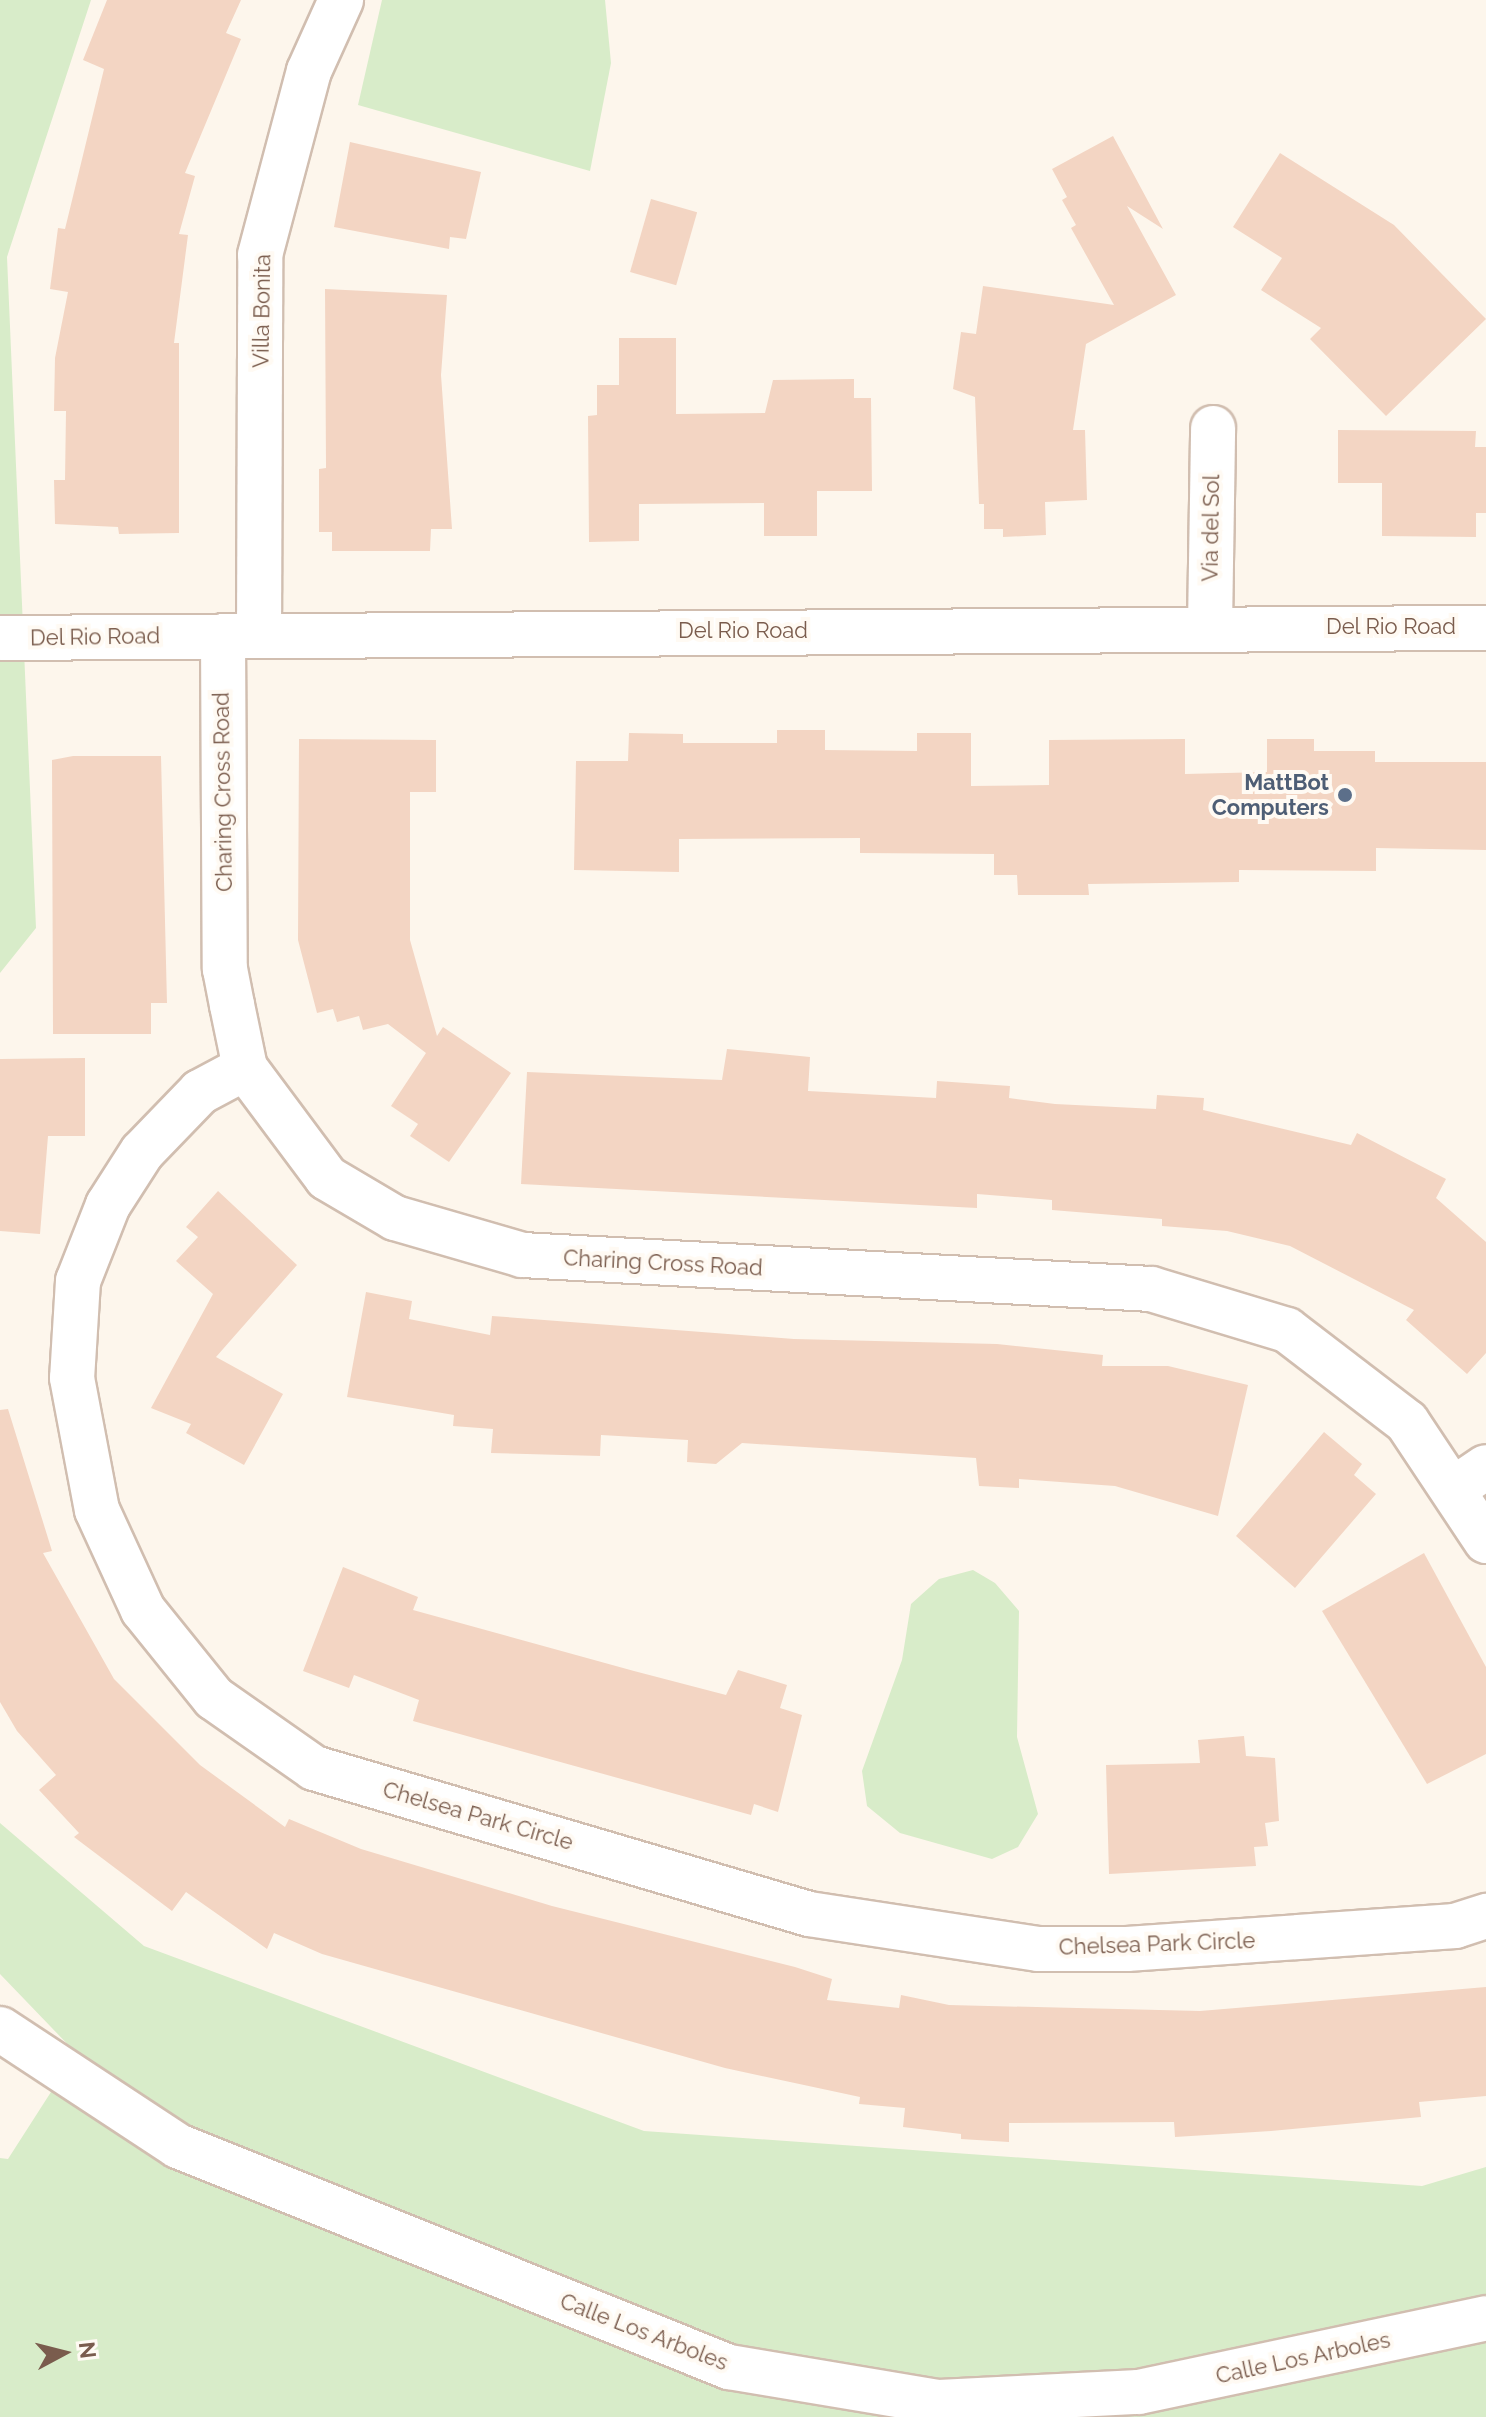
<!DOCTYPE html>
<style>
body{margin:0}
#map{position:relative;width:1486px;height:2417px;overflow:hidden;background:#fdf6ec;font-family:Raleway,sans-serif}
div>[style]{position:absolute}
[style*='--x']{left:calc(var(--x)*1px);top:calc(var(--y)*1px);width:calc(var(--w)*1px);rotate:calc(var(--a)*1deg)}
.green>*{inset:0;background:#d8ecc9}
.building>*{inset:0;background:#f3d5c3;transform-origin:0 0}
.roads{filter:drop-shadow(2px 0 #d1beb0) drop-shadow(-2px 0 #d1beb0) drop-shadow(0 2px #d1beb0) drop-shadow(0 -2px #d1beb0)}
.minor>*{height:44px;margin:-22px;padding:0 22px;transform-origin:22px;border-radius:22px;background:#fff}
.tertiary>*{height:44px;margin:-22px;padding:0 22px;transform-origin:22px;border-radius:22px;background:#fff}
.secondary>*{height:44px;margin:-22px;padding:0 22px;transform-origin:22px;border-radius:22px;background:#fff}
.dots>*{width:22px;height:22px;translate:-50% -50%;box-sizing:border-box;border:4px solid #fffaf3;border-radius:50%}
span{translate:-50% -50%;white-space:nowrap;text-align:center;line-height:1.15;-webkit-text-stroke:8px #fffaf3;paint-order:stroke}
.street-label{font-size:22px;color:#7a5c4d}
.service-label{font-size:22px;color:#4e5e75;font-weight:700}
.right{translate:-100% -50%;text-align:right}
.north{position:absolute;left:24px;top:2313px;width:80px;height:80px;-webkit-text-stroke:6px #fffaf3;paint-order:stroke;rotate:83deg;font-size:22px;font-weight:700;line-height:32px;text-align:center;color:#7a5c4d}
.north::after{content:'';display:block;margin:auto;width:28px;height:36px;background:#7a5c4d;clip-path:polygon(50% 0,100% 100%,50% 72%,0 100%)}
</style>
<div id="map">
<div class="green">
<i style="clip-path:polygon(0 0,91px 0,7px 257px,36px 928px,0 973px)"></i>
<i style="clip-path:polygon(382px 0,605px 0,611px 63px,590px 171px,358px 105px)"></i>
<i style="clip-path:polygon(973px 1570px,995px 1583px,1019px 1611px,1017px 1737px,1038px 1814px,1018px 1847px,992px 1859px,900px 1833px,867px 1806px,862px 1771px,902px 1660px,911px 1604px,939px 1579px)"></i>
<i style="clip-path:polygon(0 1823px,144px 1946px,644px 2131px,1422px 2186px,1486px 2167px,1486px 2417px,0 2417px,0 2158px,8px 2159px,76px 2053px,0 1974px)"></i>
</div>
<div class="building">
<i style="clip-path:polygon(107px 0,241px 0,226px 33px,241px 39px,185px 173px,195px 176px,179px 234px,188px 235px,174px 343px,179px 343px,179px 533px,119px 534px,118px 527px,55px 524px,54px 480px,65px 480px,66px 411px,54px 411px,55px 358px,68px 292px,50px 289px,58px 228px,65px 229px,104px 69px,83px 60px)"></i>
<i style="clip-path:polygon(1113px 136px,1163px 229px,1127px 206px,1176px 295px,1086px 344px,1073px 430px,1085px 430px,1087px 500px,1045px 502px,1046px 535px,1003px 537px,1003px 529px,984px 529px,984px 504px,979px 504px,975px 397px,953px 389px,961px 332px,976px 334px,983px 286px,1114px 305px,1071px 228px,1076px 225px,1062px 200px,1067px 197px,1052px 169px)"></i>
<i style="clip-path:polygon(350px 142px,481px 172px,466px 239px,450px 237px,449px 249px,334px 227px)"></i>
<i style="clip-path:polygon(1280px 153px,1394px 225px,1486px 319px,1386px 416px,1310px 339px,1321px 328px,1261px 290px,1282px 258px,1233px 227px)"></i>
<i style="left:651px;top:199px;width:48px;height:76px;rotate:16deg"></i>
<i style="clip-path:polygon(325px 289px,447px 295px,441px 375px,452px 529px,431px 529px,430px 551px,332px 551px,332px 532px,319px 532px,319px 469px,326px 468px)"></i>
<i style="clip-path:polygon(619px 338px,676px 338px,676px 414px,765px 413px,773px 380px,854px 379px,854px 398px,871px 398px,872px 491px,817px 491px,817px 536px,764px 536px,764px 503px,639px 504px,639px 541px,589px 542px,588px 416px,597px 415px,597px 385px,619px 385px)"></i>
<i style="clip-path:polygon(1338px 430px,1476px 431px,1475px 447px,1486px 447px,1486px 513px,1476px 513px,1476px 537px,1382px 536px,1382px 483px,1338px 483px)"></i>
<i style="clip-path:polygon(777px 730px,825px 730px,825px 750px,917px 751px,917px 733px,971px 733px,971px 786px,1049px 785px,1049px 740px,1185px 739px,1185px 774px,1267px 772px,1267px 739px,1314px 739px,1314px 751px,1375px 751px,1375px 762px,1486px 762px,1486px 850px,1376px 848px,1376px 871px,1239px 870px,1239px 882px,1088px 884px,1089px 895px,1018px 895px,1017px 875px,994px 875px,994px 854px,860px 853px,860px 838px,679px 839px,679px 872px,574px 870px,576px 761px,628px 761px,629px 733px,683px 734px,683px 743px,777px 743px)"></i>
<i style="clip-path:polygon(299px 739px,436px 740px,436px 792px,410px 792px,410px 940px,437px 1036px,443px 1027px,511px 1073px,449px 1162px,410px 1136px,418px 1124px,391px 1106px,426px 1053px,388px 1024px,363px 1030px,359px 1016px,337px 1022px,333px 1009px,317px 1013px,298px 940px)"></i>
<i style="clip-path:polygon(73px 756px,161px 756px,167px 1003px,151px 1003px,151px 1034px,53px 1034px,52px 760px)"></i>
<i style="clip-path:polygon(727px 1049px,810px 1057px,808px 1091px,936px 1098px,937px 1081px,1010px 1086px,1009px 1098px,1055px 1104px,1156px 1109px,1157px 1095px,1204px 1098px,1203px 1110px,1351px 1145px,1357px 1133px,1446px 1179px,1436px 1198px,1486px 1242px,1486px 1353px,1467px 1374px,1406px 1320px,1414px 1310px,1290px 1246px,1227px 1231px,1162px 1226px,1162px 1219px,1052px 1210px,1052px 1200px,977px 1194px,977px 1208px,521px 1184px,527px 1072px,722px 1080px)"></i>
<i style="clip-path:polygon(85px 1058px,85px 1136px,48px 1136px,40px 1234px,0 1231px,0 1059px)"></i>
<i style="clip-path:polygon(218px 1191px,297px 1265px,216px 1357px,283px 1394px,244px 1465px,186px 1433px,191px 1424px,151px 1408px,213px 1294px,176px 1261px,198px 1237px,186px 1227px)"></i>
<i style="clip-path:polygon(366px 1292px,412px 1301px,409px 1319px,490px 1335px,492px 1316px,794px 1339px,997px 1344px,1103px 1355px,1102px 1366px,1168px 1366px,1248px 1385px,1218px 1516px,1115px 1486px,1019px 1479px,1019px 1488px,979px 1486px,976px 1458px,742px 1443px,716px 1464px,687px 1462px,688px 1440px,601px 1435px,600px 1456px,491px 1453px,493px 1429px,453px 1426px,454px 1415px,347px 1397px)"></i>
<i style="clip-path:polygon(8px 1409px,52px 1551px,43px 1553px,114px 1679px,200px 1765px,285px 1827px,289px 1819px,361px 1849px,552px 1906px,795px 1967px,832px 1979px,827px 2000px,899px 2008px,901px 1995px,949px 2005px,1200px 2011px,1486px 1987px,1486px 2096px,1419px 2102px,1421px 2117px,1271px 2131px,1175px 2137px,1174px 2122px,1009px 2123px,1009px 2142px,961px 2139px,961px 2134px,903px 2127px,905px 2108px,859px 2104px,860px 2097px,725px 2068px,322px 1954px,274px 1933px,267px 1949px,186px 1892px,172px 1911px,74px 1837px,79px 1833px,39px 1790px,56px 1775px,17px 1731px,0 1702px,0 1410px)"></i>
<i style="clip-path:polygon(1324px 1432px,1362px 1464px,1354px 1475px,1376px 1494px,1295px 1588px,1236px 1536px)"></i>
<i style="clip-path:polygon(1424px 1553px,1486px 1667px,1486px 1754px,1427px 1784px,1322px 1611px)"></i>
<i style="clip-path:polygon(343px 1567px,418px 1597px,413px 1610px,634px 1671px,726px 1695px,738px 1670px,787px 1685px,780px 1708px,802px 1715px,778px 1812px,754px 1804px,751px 1815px,413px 1721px,419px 1700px,354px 1675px,349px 1688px,303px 1671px)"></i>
<i style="clip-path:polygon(1244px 1736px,1246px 1756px,1275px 1758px,1279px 1821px,1265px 1823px,1268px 1846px,1254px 1847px,1256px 1866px,1109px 1874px,1106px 1765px,1200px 1763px,1198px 1740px)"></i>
</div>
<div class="roads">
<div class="minor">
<i style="--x:1210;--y:627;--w:199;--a:-89.1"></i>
<i style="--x:223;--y:636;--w:333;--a:89.7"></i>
<i style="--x:225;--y:969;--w:37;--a:79"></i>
<i style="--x:232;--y:1005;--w:64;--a:78.3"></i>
<i style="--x:245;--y:1068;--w:137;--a:53.3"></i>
<i style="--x:327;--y:1178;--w:79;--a:30.5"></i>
<i style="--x:395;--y:1218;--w:132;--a:16.2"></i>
<i style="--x:522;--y:1255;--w:630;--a:3.09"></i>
<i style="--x:1151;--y:1289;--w:142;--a:16.8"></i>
<i style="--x:1287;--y:1330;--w:151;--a:37.5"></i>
<i style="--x:1407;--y:1422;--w:143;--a:56.4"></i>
<i style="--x:259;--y:636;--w:381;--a:-89.8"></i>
<i style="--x:260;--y:255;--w:190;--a:-75.1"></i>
<i style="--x:309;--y:71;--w:78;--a:-65.7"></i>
<i style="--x:245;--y:1068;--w:51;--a:151.9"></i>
<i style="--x:200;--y:1092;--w:83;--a:134"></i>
<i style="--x:142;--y:1152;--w:63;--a:122.7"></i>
<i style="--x:108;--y:1205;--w:82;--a:111.5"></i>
<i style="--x:78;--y:1281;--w:97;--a:93.5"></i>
<i style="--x:72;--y:1378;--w:134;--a:79.3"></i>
<i style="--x:97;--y:1510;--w:110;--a:65.3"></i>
<i style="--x:143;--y:1610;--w:113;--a:51.1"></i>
<i style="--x:214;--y:1698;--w:122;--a:35"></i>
<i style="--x:314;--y:1768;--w:516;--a:16.43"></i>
<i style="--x:809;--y:1914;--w:232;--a:8.7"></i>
<i style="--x:1038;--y:1949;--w:89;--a:0"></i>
<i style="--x:1127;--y:1949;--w:329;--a:-4"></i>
<i style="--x:1455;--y:1926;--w:33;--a:-18"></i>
<i style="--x:1455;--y:1488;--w:37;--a:-34"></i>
</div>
<div class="tertiary">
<i style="--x:0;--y:2029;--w:213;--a:33.3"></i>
<i style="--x:178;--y:2146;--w:594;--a:21.86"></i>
<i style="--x:729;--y:2367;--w:213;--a:9.5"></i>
<i style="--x:939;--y:2402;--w:200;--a:-2.9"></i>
<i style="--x:1139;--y:2392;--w:355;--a:-12"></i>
</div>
<div class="secondary">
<i style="--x:0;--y:638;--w:1486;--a:-0.39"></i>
</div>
</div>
<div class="dots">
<i style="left:1345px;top:795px;background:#5c6f8a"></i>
</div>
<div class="street-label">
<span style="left:262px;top:311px;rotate:-89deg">Villa Bonita</span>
<span style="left:1211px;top:528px;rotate:-89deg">Via del Sol</span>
<span style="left:1391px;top:627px">Del Rio Road</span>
<span style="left:743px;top:631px">Del Rio Road</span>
<span style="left:95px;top:637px;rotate:-1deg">Del Rio Road</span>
<span style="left:223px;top:792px;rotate:-91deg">Charing Cross Road</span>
<span style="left:663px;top:1263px;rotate:3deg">Charing Cross Road</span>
<span style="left:478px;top:1816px;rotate:16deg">Chelsea Park Circle</span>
<span style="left:1157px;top:1944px;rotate:-2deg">Chelsea Park Circle</span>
<span style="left:644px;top:2332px;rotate:21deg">Calle Los Arboles</span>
<span style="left:1303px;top:2358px;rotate:-12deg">Calle Los Arboles</span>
</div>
<div class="service-label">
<span class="right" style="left:1329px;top:795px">MattBot<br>Computers</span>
</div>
<div class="north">N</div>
</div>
